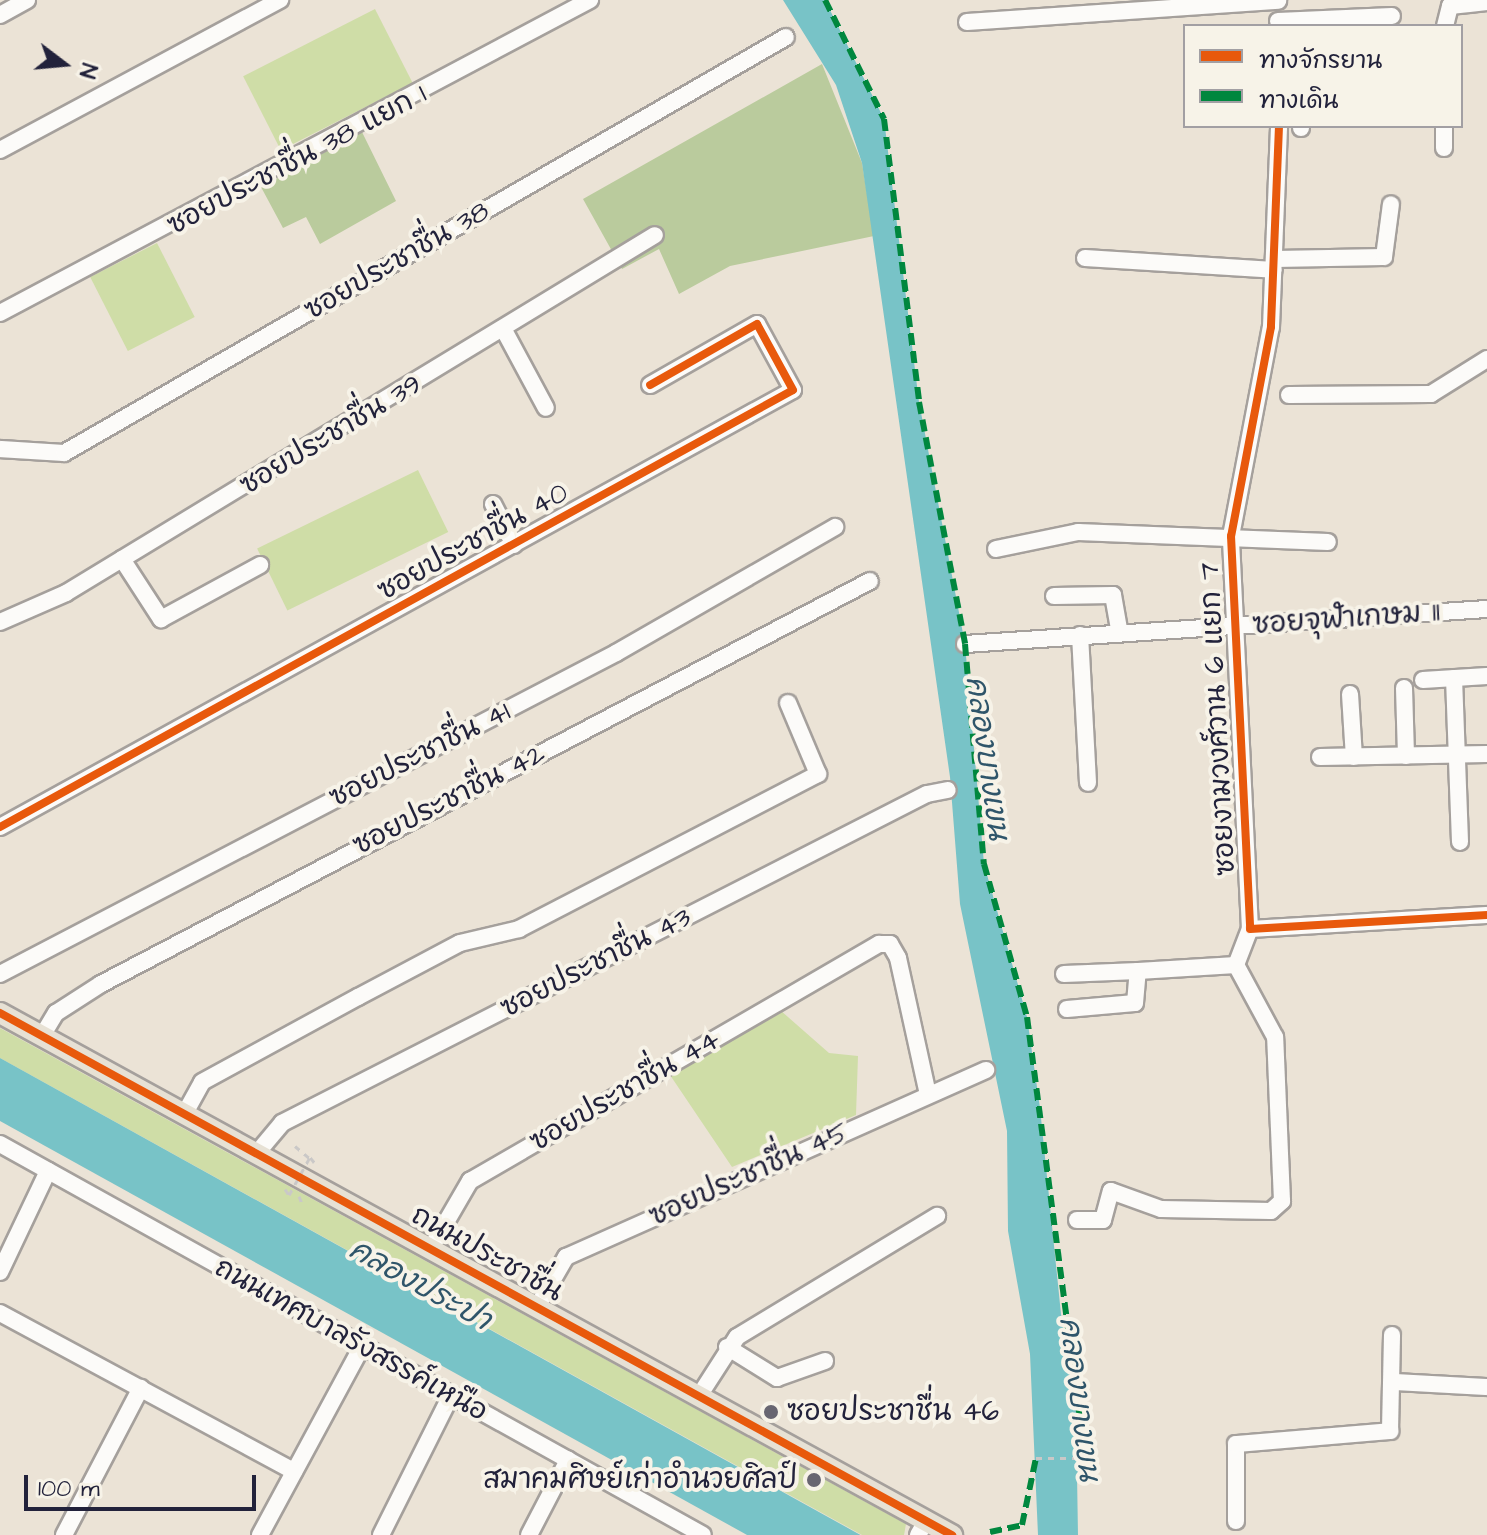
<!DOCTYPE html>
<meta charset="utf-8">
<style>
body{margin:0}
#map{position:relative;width:1487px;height:1535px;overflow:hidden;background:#ebe3d6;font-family:"Architects Daughter","Playpen Sans Thai",sans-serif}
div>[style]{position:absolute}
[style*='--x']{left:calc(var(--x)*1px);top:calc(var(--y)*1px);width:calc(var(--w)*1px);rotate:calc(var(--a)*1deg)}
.green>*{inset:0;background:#cfdda7;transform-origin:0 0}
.forest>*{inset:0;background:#bacb9d}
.water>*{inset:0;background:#78c3c7;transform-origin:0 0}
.path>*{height:3px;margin-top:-1.5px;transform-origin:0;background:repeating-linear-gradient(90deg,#cac8c7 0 6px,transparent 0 12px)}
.roads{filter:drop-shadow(2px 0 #a5a09c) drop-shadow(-2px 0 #a5a09c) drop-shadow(0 2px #a5a09c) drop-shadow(0 -2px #a5a09c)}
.minor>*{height:16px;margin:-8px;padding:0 8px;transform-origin:8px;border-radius:8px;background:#fcfbf9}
.major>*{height:20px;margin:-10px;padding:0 10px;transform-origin:10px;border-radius:10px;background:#e7e1d4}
.path-bridge>*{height:3px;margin-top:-1.5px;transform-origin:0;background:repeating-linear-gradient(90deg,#cac8c7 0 6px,transparent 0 12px)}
.quiet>*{height:6px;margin-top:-3px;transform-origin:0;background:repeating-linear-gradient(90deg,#00873e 0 12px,transparent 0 18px)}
.cycleway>*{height:8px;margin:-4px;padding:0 4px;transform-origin:4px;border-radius:4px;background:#e8590c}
.dots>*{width:22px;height:22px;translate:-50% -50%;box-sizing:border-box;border:4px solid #f7f3e8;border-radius:50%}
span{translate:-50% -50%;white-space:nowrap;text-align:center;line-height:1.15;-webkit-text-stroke:8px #f7f3e8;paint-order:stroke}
.street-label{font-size:28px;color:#22223b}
.poi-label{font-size:28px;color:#22223b}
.left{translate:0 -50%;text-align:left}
.right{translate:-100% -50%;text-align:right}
.water-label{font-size:30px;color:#2f556a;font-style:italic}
.legend{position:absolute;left:1183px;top:24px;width:280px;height:104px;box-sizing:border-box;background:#f7f3e8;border:2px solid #a29fa3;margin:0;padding:10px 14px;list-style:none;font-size:24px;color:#22223b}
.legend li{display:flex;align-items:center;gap:16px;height:40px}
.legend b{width:40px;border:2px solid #a29fa3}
.north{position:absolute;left:24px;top:24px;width:80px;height:80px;-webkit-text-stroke:6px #f7f3e8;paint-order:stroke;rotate:106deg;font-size:22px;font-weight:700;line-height:32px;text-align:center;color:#22223b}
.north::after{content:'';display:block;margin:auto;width:28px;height:36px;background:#22223b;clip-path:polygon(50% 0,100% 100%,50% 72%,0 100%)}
.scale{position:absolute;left:24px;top:1475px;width:232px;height:36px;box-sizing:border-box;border:4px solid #22223b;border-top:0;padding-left:10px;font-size:24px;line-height:28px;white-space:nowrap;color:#22223b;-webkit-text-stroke:6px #f7f3e8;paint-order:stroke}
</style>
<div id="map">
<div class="green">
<i style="left:375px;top:9px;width:83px;height:148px;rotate:63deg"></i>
<i style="left:157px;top:243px;width:83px;height:75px;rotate:63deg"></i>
<i style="left:418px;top:470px;width:69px;height:179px;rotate:64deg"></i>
<i style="clip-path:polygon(780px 1010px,829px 1053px,858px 1056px,856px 1115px,732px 1167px,670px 1075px)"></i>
<i style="clip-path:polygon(0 1028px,906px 1524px,904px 1535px,862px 1535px,0 1058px)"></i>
</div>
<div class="forest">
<i style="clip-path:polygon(822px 64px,862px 163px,874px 236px,730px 266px,679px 294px,659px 249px,622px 269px,583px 199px)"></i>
<i style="clip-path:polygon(362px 132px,396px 201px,320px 244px,306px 217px,283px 228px,261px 187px)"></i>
</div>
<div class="water">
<i style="clip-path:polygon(783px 0,825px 0,884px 119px,919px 402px,965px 644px,984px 864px,1027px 1017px,1040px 1108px,1061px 1314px,1084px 1456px,1077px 1474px,1078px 1535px,1038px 1535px,1030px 1354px,1008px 1231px,1007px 1131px,960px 904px,950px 777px,862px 163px,836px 85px)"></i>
<i style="left:0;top:1058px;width:985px;height:55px;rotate:29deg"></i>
</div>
<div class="path">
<i style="--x:295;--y:1146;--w:25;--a:40"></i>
<i style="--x:314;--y:1162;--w:6;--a:-129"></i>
<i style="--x:285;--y:1189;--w:7;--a:56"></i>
<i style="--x:299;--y:1196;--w:11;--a:68"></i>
<i style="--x:1036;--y:1458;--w:49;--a:0"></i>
</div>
<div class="roads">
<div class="minor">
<i style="--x:0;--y:15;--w:31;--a:-29"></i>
<i style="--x:1278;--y:21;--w:114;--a:-2.5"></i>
<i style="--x:967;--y:22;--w:312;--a:-3.9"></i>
<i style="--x:1445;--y:26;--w:21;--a:-76"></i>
<i style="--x:1450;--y:6;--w:37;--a:-6"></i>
<i style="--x:1301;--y:128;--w:2;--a:-90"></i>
<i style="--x:1444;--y:148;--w:22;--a:-90"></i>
<i style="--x:0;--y:150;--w:318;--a:-28.2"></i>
<i style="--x:1085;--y:258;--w:189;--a:3.6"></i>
<i style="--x:1275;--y:259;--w:109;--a:-1.1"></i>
<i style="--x:1384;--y:257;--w:53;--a:-82.5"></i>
<i style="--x:0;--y:313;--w:668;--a:-27.95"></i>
<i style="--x:505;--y:332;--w:86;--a:61.7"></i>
<i style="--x:1289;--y:395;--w:142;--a:-0.4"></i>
<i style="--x:1431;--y:394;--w:66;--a:-32"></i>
<i style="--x:0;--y:449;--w:64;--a:3.6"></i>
<i style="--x:64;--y:453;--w:833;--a:-29.95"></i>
<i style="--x:493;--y:504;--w:46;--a:62.9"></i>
<i style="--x:996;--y:549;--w:84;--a:-11.7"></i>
<i style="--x:1078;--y:532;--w:250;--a:2.3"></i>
<i style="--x:122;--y:559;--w:72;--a:57"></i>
<i style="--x:161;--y:619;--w:113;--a:-28.6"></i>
<i style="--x:1054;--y:596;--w:59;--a:-1"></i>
<i style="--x:1113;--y:595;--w:39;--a:80"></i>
<i style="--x:0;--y:622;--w:72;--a:-23.7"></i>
<i style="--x:66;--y:593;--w:689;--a:-31.29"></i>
<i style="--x:1080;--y:635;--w:148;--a:86.9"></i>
<i style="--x:965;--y:644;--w:523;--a:-3.84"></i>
<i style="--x:1454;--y:678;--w:164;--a:87.9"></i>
<i style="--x:1423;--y:680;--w:64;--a:-3.6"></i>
<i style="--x:1404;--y:688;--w:68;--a:88.3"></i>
<i style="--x:1350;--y:694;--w:63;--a:86.4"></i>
<i style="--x:1320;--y:757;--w:167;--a:-1"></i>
<i style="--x:0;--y:827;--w:905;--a:-28.86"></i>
<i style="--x:793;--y:390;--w:75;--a:-118.6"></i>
<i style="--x:757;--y:324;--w:123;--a:150.3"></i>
<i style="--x:1250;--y:929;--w:237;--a:-3.4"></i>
<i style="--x:0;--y:974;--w:695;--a:-27.52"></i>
<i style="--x:616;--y:653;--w:253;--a:-29.9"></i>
<i style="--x:1064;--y:974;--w:74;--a:-2.3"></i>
<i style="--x:1067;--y:1009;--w:68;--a:-5"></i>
<i style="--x:1135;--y:1003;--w:32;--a:-85"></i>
<i style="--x:1138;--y:971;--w:98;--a:-3.5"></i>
<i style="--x:1236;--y:965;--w:39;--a:-69"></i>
<i style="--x:1250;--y:929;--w:393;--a:-92.8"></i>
<i style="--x:1231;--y:536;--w:213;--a:-79.2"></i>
<i style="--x:1271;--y:327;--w:201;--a:-87.7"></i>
<i style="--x:42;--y:1036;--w:27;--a:-59"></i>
<i style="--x:56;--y:1013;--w:54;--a:-32.8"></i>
<i style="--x:101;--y:984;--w:868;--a:-27.66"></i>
<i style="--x:185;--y:1113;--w:35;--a:-61"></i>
<i style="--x:202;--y:1082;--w:178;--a:-28.6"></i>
<i style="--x:358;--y:997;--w:115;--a:-27.9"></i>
<i style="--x:460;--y:943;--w:61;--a:-13.3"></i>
<i style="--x:519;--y:929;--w:337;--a:-27.4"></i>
<i style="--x:818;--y:774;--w:77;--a:-112.9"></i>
<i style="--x:0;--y:1144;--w:804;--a:29.08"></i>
<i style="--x:257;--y:1153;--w:39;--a:-50"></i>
<i style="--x:282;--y:1123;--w:724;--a:-27.03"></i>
<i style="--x:927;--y:794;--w:21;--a:-11"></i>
<i style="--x:1077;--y:1220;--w:26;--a:0"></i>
<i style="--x:1103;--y:1220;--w:30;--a:-75"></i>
<i style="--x:1111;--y:1191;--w:53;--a:19.8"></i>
<i style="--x:1161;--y:1209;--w:110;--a:1"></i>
<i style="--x:1271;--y:1211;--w:15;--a:-42"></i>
<i style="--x:1282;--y:1201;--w:164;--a:-92.4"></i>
<i style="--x:1275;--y:1037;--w:82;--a:-118.4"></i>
<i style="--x:431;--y:1248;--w:78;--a:-59.8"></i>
<i style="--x:470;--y:1181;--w:473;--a:-30.1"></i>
<i style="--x:879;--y:944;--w:11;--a:0"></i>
<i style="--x:890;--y:944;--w:16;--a:60"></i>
<i style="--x:898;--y:958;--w:140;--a:77.6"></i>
<i style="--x:0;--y:1272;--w:112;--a:-64.6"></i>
<i style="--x:537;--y:1307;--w:58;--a:-59.9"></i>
<i style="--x:566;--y:1257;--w:460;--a:-24"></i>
<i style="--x:0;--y:1313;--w:334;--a:28.3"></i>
<i style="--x:727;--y:1347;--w:59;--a:31.8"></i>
<i style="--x:777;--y:1378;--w:51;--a:-19.5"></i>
<i style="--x:1394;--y:1382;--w:93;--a:3.1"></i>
<i style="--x:699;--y:1396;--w:70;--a:-57.2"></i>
<i style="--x:737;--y:1337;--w:234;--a:-31.2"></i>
<i style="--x:1236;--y:1521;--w:77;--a:-90"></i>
<i style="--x:1236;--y:1444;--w:155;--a:-4.8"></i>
<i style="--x:1390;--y:1431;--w:96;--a:-88.8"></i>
<i style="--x:64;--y:1535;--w:166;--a:-62.4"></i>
<i style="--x:260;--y:1535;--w:215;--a:-61.6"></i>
<i style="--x:381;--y:1535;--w:157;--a:-63.4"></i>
<i style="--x:529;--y:1535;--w:85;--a:-62.5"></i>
<i style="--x:918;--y:1535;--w:16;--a:-60"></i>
</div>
<div class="major">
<i style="--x:0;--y:1013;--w:1086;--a:28.74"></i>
</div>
</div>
<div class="path-bridge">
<i style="--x:289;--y:1195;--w:43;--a:-61.1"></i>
</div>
<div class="quiet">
<i style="--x:825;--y:0;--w:133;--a:63.6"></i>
<i style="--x:884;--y:119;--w:285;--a:82.9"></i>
<i style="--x:919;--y:402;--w:246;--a:79.2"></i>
<i style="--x:965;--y:644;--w:221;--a:85.1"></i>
<i style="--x:984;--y:864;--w:159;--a:74.3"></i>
<i style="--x:1027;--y:1017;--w:445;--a:82.5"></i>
<i style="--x:990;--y:1532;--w:33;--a:-12"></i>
<i style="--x:1022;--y:1525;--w:68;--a:-78.2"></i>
</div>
<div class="cycleway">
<i style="--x:1279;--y:126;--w:201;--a:92.3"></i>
<i style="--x:1271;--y:327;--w:213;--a:100.8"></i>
<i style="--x:1231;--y:536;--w:393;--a:87.2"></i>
<i style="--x:1250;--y:929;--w:237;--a:-3.4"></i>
<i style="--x:0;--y:827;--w:905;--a:-28.86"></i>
<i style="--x:793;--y:390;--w:75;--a:-118.6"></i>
<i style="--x:757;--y:324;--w:123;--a:150.3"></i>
<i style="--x:0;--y:1013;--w:1086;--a:28.74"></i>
</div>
<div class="dots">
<i style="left:771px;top:1412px;background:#686671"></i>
<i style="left:814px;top:1480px;background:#686671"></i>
</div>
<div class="street-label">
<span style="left:297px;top:160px;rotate:-28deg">ซอยประชาชื่น 38 แยก 1</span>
<span style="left:397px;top:261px;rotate:-30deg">ซอยประชาชื่น 38</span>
<span style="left:331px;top:435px;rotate:-31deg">ซอยประชาชื่น 39</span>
<span style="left:473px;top:542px;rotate:-29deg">ซอยประชาชื่น 40</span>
<span style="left:1346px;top:619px;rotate:-4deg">ซอยจุฬาเกษม 11</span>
<span style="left:1218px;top:719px;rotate:-93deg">ซอยงามวงศ์วาน 6 แยก 7</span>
<span style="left:420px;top:755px;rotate:-27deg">ซอยประชาชื่น 41</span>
<span style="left:449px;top:800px;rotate:-27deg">ซอยประชาชื่น 42</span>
<span style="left:596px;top:963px;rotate:-27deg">ซอยประชาชื่น 43</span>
<span style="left:625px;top:1091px;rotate:-30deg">ซอยประชาชื่น 44</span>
<span style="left:749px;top:1175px;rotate:-24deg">ซอยประชาชื่น 45</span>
<span style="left:487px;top:1254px;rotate:29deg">ถนนประชาชื่น</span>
<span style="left:351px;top:1340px;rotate:29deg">ถนนเทศบาลรังสรรค์เหนือ</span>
</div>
<div class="poi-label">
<span class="left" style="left:787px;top:1412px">ซอยประชาชื่น 46</span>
<span class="right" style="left:798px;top:1480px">สมาคมศิษย์เก่าอํานวยศิลป์</span>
</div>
<div class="water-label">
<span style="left:987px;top:758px;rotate:82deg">คลองบางเขน</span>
<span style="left:420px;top:1285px;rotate:29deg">คลองประปา</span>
<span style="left:1079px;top:1399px;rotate:83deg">คลองบางเขน</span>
</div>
<ul class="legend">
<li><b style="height:10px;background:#e8590c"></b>ทางจักรยาน</li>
<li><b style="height:10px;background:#00873e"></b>ทางเดิน</li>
</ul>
<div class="north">N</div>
<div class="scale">100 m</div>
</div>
